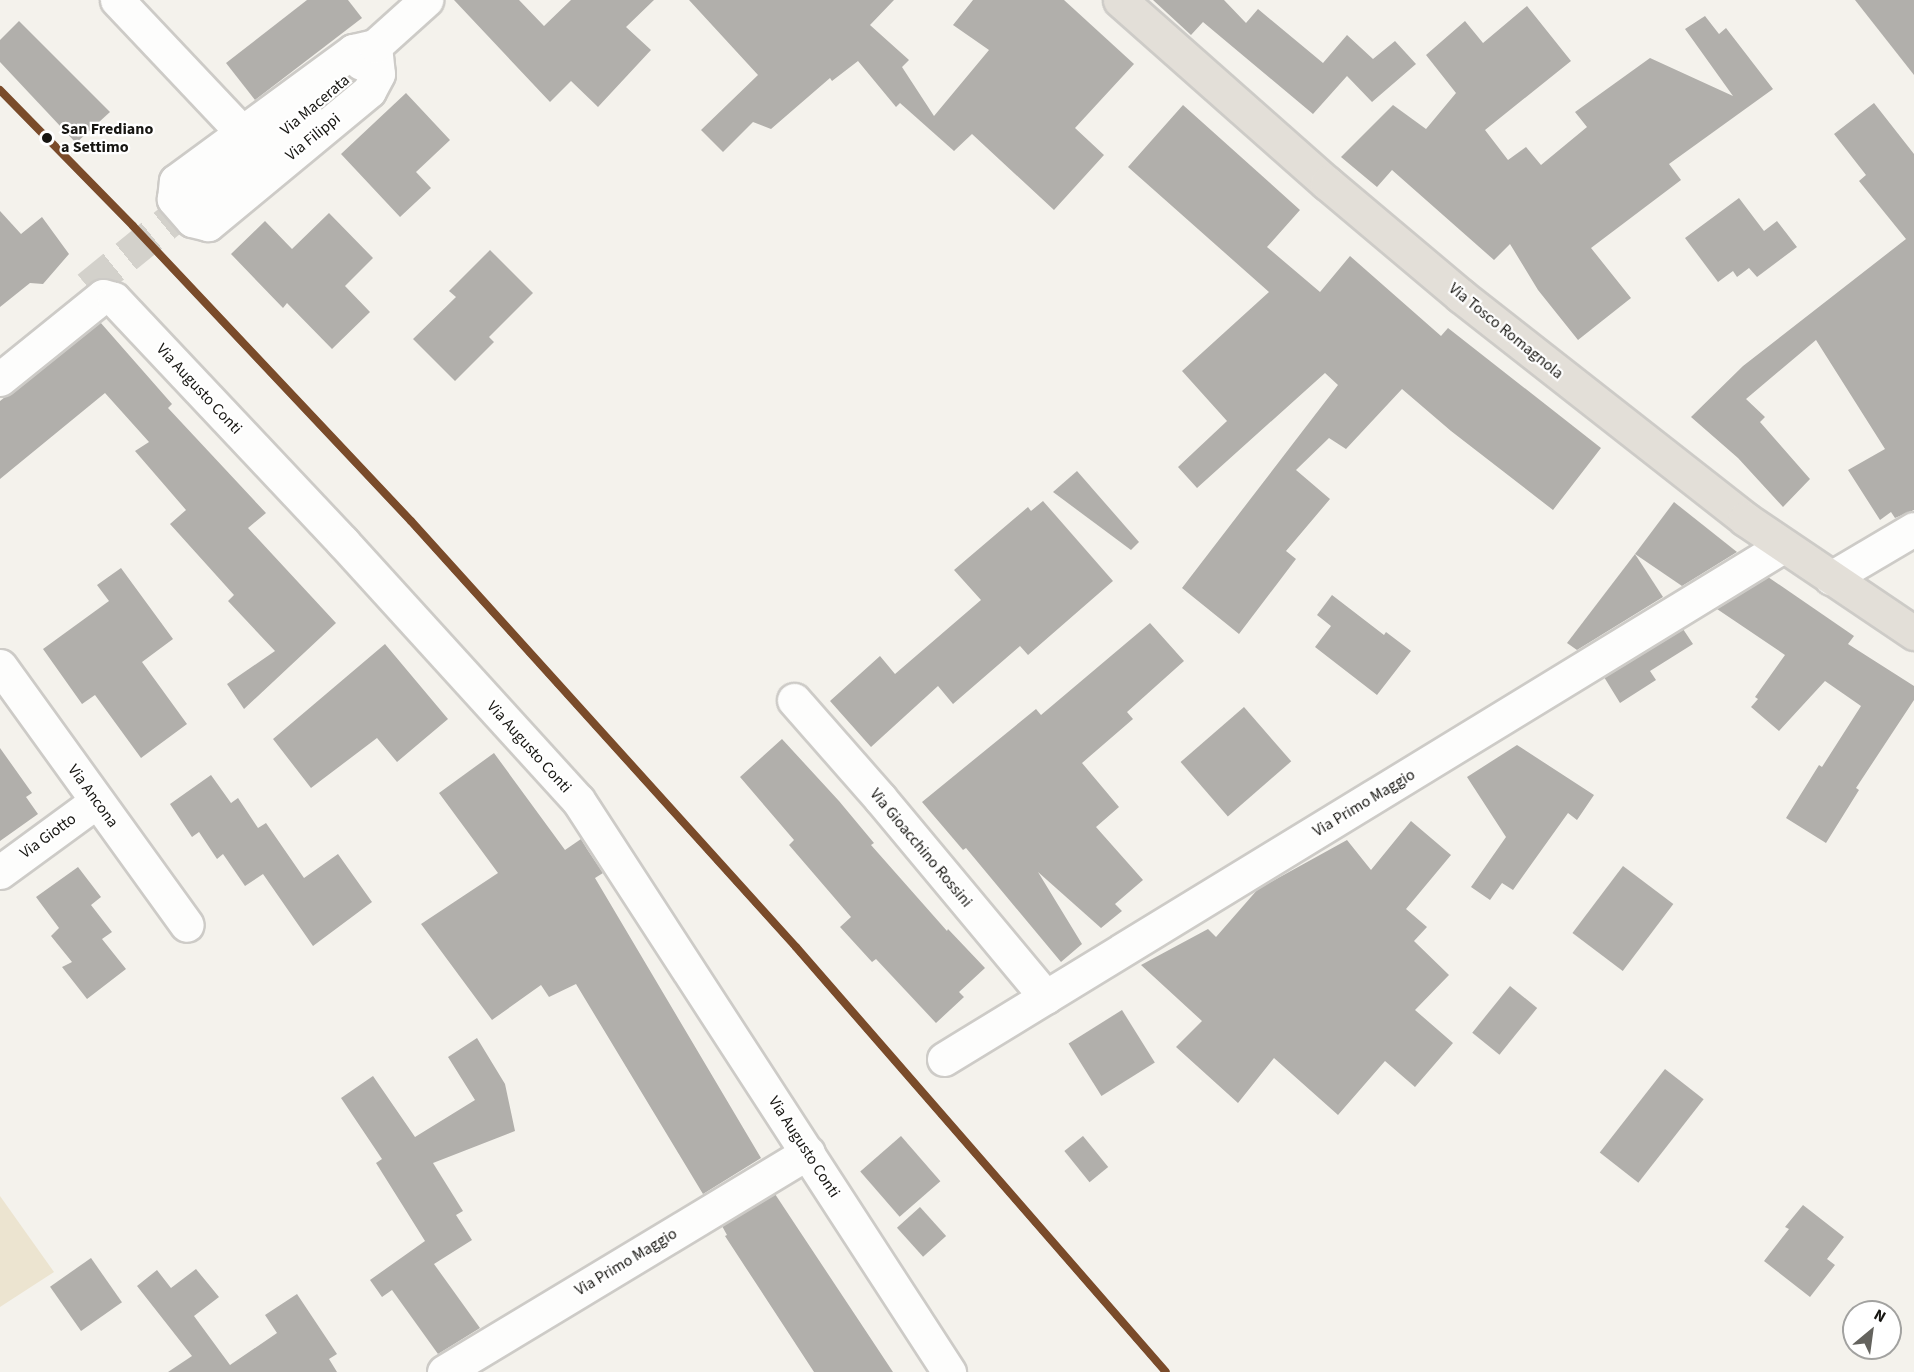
<!DOCTYPE html>
<style>
body{margin:0}
#map{position:relative;width:1914px;height:1372px;overflow:hidden;background:#f4f2ec;font-family:"Source Sans 3",sans-serif}
div>[style]{position:absolute}
[style*='--x']{left:calc(var(--x)*1px);top:calc(var(--y)*1px);width:calc(var(--w)*1px);rotate:calc(var(--a)*1deg)}
.green>*{inset:0;background:#ece4d0}
.building>*{inset:0;background:#b1afab;transform-origin:0 0}
.minor-tunnel>*{height:33px;margin-top:-16.5px;transform-origin:0;background:repeating-linear-gradient(90deg,#d3d1cb 0 33px,transparent 0 49px)}
.roads{filter:drop-shadow(2px 0 #cdcbc7) drop-shadow(-2px 0 #cdcbc7) drop-shadow(0 2px #cdcbc7) drop-shadow(0 -2px #cdcbc7)}
.minor>*{height:33px;margin:-16.5px;padding:0 16.5px;transform-origin:16.5px;border-radius:16.5px;background:#fdfdfc}
.primary>*{height:33px;margin:-16.5px;padding:0 16.5px;transform-origin:16.5px;border-radius:16.5px;background:#e3dfd8}
.rail>*{height:7px;margin-top:-3.5px;transform-origin:0;background:repeating-linear-gradient(90deg,#fff 0 14px,#c0c0be 0 28px);box-sizing:border-box;border-block:2px solid #c0c0be}
.rail-1>*{height:8px;margin:-4px;padding:0 4px;transform-origin:4px;border-radius:4px;background:#7a4b2a}
.dots>*{width:16px;height:16px;translate:-50% -50%;box-sizing:border-box;border:3px solid #fff;border-radius:50%}
span{translate:-50% -50%;white-space:nowrap;text-align:center;line-height:1.15;-webkit-text-stroke:4.5px #fff;paint-order:stroke}
.street-label{font-size:16px;color:#171612}
.stop-label{font-size:16px;color:#171612;font-weight:700}
.left{translate:0 -50%;text-align:left}
.north{position:absolute;left:1842px;top:1300px;width:60px;height:60px;box-sizing:border-box;background:#fff;border:2px solid #a2a2a0;border-radius:50%;rotate:29deg;font-size:16px;font-weight:700;line-height:24px;text-align:center;color:#171612}
.north::after{content:'';display:block;margin:auto;width:21px;height:27px;background:#64635e;clip-path:polygon(50% 0,100% 100%,50% 72%,0 100%)}
</style>
<div id="map">
<div class="green">
<i style="clip-path:polygon(0 1196px,54px 1272px,0 1307px)"></i>
</div>
<div class="building">
<i style="clip-path:polygon(307px 0,348px 0,362px 18px,255px 100px,226px 63px)"></i>
<i style="clip-path:polygon(454px 0,519px 0,544px 26px,571px 0,654px 0,626px 27px,651px 50px,598px 107px,571px 81px,550px 102px)"></i>
<i style="clip-path:polygon(689px 0,894px 0,870px 25px,909px 60px,902px 67px,934px 116px,989px 50px,953px 25px,973px 0,1064px 0,1134px 64px,1075px 128px,1104px 155px,1054px 210px,972px 134px,954px 151px,900px 103px,896px 107px,858px 61px,832px 81px,830px 78px,771px 129px,753px 122px,723px 152px,701px 130px,758px 75px)"></i>
<i style="clip-path:polygon(1153px 0,1224px 0,1246px 23px,1258px 9px,1323px 63px,1347px 35px,1373px 59px,1395px 41px,1416px 64px,1372px 102px,1347px 76px,1313px 114px,1203px 22px,1191px 35px)"></i>
<i style="clip-path:polygon(1855px 0,1914px 0,1914px 75px)"></i>
<i style="clip-path:polygon(1527px 6px,1571px 61px,1485px 130px,1508px 160px,1526px 147px,1541px 165px,1587px 127px,1575px 112px,1650px 58px,1733px 96px,1685px 29px,1705px 16px,1719px 34px,1726px 28px,1773px 89px,1669px 164px,1681px 180px,1591px 248px,1631px 298px,1578px 340px,1538px 290px,1510px 244px,1494px 260px,1392px 170px,1377px 187px,1341px 157px,1393px 105px,1426px 129px,1456px 93px,1426px 55px,1465px 21px,1483px 43px)"></i>
<i style="clip-path:polygon(19px 21px,110px 112px,76px 143px,0 62px,0 40px)"></i>
<i style="clip-path:polygon(406px 93px,450px 140px,416px 172px,431px 188px,400px 217px,341px 154px)"></i>
<i style="clip-path:polygon(1874px 103px,1914px 154px,1914px 510px,1895px 518px,1891px 512px,1880px 520px,1848px 470px,1885px 449px,1816px 340px,1746px 399px,1765px 417px,1760px 422px,1810px 479px,1783px 507px,1738px 458px,1691px 417px,1743px 366px,1906px 239px,1859px 181px,1866px 175px,1834px 134px)"></i>
<i style="clip-path:polygon(1183px 105px,1300px 210px,1267px 247px,1320px 292px,1350px 256px,1441px 336px,1448px 328px,1601px 448px,1553px 510px,1451px 431px,1402px 389px,1346px 449px,1329px 438px,1296px 470px,1330px 499px,1286px 551px,1296px 559px,1239px 634px,1182px 588px,1338px 385px,1325px 373px,1197px 488px,1178px 467px,1227px 421px,1182px 371px,1269px 292px,1128px 167px)"></i>
<i style="clip-path:polygon(1739px 198px,1764px 231px,1777px 221px,1797px 247px,1757px 277px,1749px 268px,1737px 277px,1733px 271px,1718px 282px,1685px 238px)"></i>
<i style="clip-path:polygon(0 211px,21px 234px,42px 217px,69px 254px,43px 284px,30px 283px,0 307px)"></i>
<i style="clip-path:polygon(329px 213px,373px 258px,345px 286px,370px 312px,332px 349px,287px 303px,283px 308px,231px 254px,265px 221px,292px 249px)"></i>
<i style="clip-path:polygon(490px 250px,533px 293px,489px 337px,494px 342px,455px 381px,413px 339px,456px 297px,449px 291px)"></i>
<i style="clip-path:polygon(100px 322px,172px 404px,168px 408px,266px 513px,248px 528px,336px 623px,244px 709px,227px 684px,275px 651px,228px 601px,234px 595px,170px 524px,186px 510px,135px 451px,149px 442px,105px 393px,0 479px,0 401px)"></i>
<i style="clip-path:polygon(1077px 471px,1139px 542px,1131px 550px,1053px 492px)"></i>
<i style="clip-path:polygon(1043px 501px,1113px 581px,1028px 655px,1020px 646px,953px 704px,938px 686px,871px 747px,830px 701px,880px 656px,895px 674px,981px 600px,954px 570px,1028px 507px,1031px 511px)"></i>
<i style="clip-path:polygon(1674px 502px,1737px 552px,1682px 586px,1635px 554px)"></i>
<i style="clip-path:polygon(1635px 554px,1663px 597px,1577px 650px,1567px 643px)"></i>
<i style="clip-path:polygon(121px 568px,173px 639px,142px 662px,187px 724px,141px 758px,95px 695px,82px 704px,43px 649px,109px 601px,97px 585px)"></i>
<i style="clip-path:polygon(1768px 577px,1854px 636px,1848px 644px,1914px 686px,1914px 700px,1856px 788px,1859px 790px,1826px 843px,1786px 818px,1819px 765px,1822px 767px,1861px 706px,1825px 681px,1779px 731px,1751px 707px,1758px 699px,1755px 697px,1785px 655px,1717px 609px)"></i>
<i style="clip-path:polygon(1332px 595px,1384px 635px,1386px 632px,1411px 651px,1377px 695px,1315px 647px,1331px 626px,1317px 615px)"></i>
<i style="clip-path:polygon(1150px 623px,1184px 661px,1127px 712px,1133px 719px,1082px 763px,1119px 807px,1096px 827px,1143px 880px,1115px 904px,1122px 911px,1101px 928px,1038px 872px,1082px 944px,1061px 962px,966px 848px,963px 850px,922px 802px,1036px 709px,1041px 715px)"></i>
<i style="clip-path:polygon(1683px 629px,1693px 644px,1650px 671px,1656px 680px,1620px 703px,1604px 677px)"></i>
<i style="clip-path:polygon(385px 644px,448px 719px,397px 762px,377px 738px,311px 788px,273px 739px)"></i>
<i style="left:1244px;top:707px;width:72px;height:84px;rotate:49deg"></i>
<i style="clip-path:polygon(782px 739px,839px 801px,874px 843px,871px 845px,947px 931px,948px 929px,985px 968px,959px 992px,964px 997px,936px 1023px,876px 959px,872px 962px,840px 927px,851px 917px,789px 845px,794px 840px,740px 777px)"></i>
<i style="clip-path:polygon(1517px 745px,1594px 795px,1577px 820px,1568px 813px,1513px 890px,1502px 883px,1490px 900px,1471px 887px,1506px 837px,1467px 777px)"></i>
<i style="clip-path:polygon(0 748px,32px 793px,26px 797px,38px 814px,0 841px)"></i>
<i style="clip-path:polygon(494px 753px,565px 850px,581px 839px,587px 849px,603px 873px,595px 878px,761px 1158px,703px 1194px,576px 984px,549px 997px,541px 985px,492px 1020px,421px 924px,498px 873px,439px 793px)"></i>
<i style="clip-path:polygon(211px 775px,231px 803px,238px 798px,258px 828px,266px 823px,304px 878px,338px 854px,372px 902px,313px 946px,263px 874px,245px 886px,223px 854px,217px 859px,199px 832px,192px 837px,170px 804px)"></i>
<i style="clip-path:polygon(1411px 821px,1451px 855px,1406px 909px,1427px 927px,1414px 941px,1449px 975px,1415px 1010px,1453px 1043px,1415px 1087px,1385px 1061px,1338px 1115px,1274px 1058px,1238px 1103px,1176px 1047px,1202px 1021px,1141px 965px,1208px 929px,1216px 937px,1258px 889px,1347px 840px,1371px 870px)"></i>
<i style="left:1623px;top:866px;width:63px;height:84px;rotate:37deg"></i>
<i style="clip-path:polygon(78px 867px,101px 897px,91px 905px,112px 932px,102px 939px,126px 969px,87px 999px,62px 967px,72px 962px,51px 936px,59px 928px,36px 897px)"></i>
<i style="left:1510px;top:986px;width:35px;height:60px;rotate:39deg"></i>
<i style="left:1122px;top:1010px;width:62px;height:63px;rotate:58deg"></i>
<i style="clip-path:polygon(477px 1038px,505px 1084px,515px 1131px,433px 1163px,463px 1211px,456px 1215px,472px 1240px,434px 1264px,480px 1328px,438px 1354px,392px 1290px,382px 1297px,370px 1280px,425px 1241px,376px 1163px,382px 1159px,341px 1098px,373px 1076px,415px 1137px,475px 1100px,448px 1057px)"></i>
<i style="left:1665px;top:1069px;width:49px;height:106px;rotate:38deg"></i>
<i style="left:901px;top:1136px;width:60px;height:54px;rotate:49deg"></i>
<i style="left:1083px;top:1136px;width:40px;height:24px;rotate:51deg"></i>
<i style="clip-path:polygon(775px 1194px,893px 1372px,814px 1372px,725px 1236px,727px 1235px,722px 1226px)"></i>
<i style="clip-path:polygon(1803px 1205px,1844px 1237px,1827px 1259px,1835px 1265px,1810px 1297px,1764px 1261px,1789px 1229px,1785px 1227px)"></i>
<i style="left:920px;top:1207px;width:39px;height:31px;rotate:48deg"></i>
<i style="left:91px;top:1258px;width:54px;height:50px;rotate:55deg"></i>
<i style="clip-path:polygon(196px 1269px,219px 1297px,194px 1316px,230px 1365px,277px 1333px,265px 1315px,297px 1294px,337px 1354px,329px 1359px,337px 1372px,168px 1372px,192px 1356px,137px 1286px,157px 1270px,171px 1288px)"></i>
</div>
<div class="minor-tunnel">
<i style="--x:88;--y:287;--w:136;--a:-39.1"></i>
</div>
<div class="roads">
<div class="minor">
<i style="--x:117;--y:0;--w:182;--a:46.6"></i>
<i style="--x:375;--y:46;--w:28;--a:84"></i>
<i style="--x:378;--y:74;--w:19;--a:118"></i>
<i style="--x:369;--y:91;--w:209;--a:140.4"></i>
<i style="--x:208;--y:224;--w:16;--a:-166"></i>
<i style="--x:192;--y:220;--w:28;--a:-131"></i>
<i style="--x:174;--y:199;--w:18;--a:-84"></i>
<i style="--x:176;--y:181;--w:220;--a:-36.3"></i>
<i style="--x:353;--y:51;--w:23;--a:-13"></i>
<i style="--x:361;--y:63;--w:22;--a:-51"></i>
<i style="--x:375;--y:46;--w:69;--a:-42"></i>
<i style="--x:194;--y:201;--w:141;--a:-37.5"></i>
<i style="--x:0;--y:379;--w:132;--a:-38.9"></i>
<i style="--x:103;--y:296;--w:11;--a:15"></i>
<i style="--x:114;--y:299;--w:334;--a:46.7"></i>
<i style="--x:343;--y:542;--w:349;--a:47.7"></i>
<i style="--x:578;--y:800;--w:682;--a:57.03"></i>
<i style="--x:1831;--y:578;--w:96;--a:-30.6"></i>
<i style="--x:0;--y:666;--w:319;--a:54.2"></i>
<i style="--x:794;--y:700;--w:130;--a:48.7"></i>
<i style="--x:880;--y:798;--w:259;--a:50.2"></i>
<i style="--x:0;--y:872;--w:120;--a:-36.2"></i>
<i style="--x:944;--y:1059;--w:983;--a:-31.44"></i>
<i style="--x:444;--y:1372;--w:425;--a:-31.1"></i>
</div>
<div class="primary">
<i style="--x:1120;--y:0;--w:276;--a:41.5"></i>
<i style="--x:1327;--y:183;--w:175;--a:40.1"></i>
<i style="--x:1461;--y:296;--w:361;--a:38.1"></i>
<i style="--x:1745;--y:519;--w:204;--a:34"></i>
</div>
</div>
<div class="rail">
<i style="--x:0;--y:90;--w:190;--a:45.6"></i>
<i style="--x:133;--y:226;--w:405;--a:46.7"></i>
<i style="--x:411;--y:521;--w:574;--a:47.89"></i>
<i style="--x:796;--y:947;--w:563;--a:48.96"></i>
</div>
<div class="rail-1">
<i style="--x:0;--y:90;--w:190;--a:45.6"></i>
<i style="--x:133;--y:226;--w:405;--a:46.7"></i>
<i style="--x:411;--y:521;--w:574;--a:47.89"></i>
<i style="--x:796;--y:947;--w:563;--a:48.96"></i>
</div>
<div class="dots">
<i style="left:47px;top:138px;background:#171612"></i>
</div>
<div class="street-label">
<span style="left:315px;top:105px;rotate:-40deg">Via Macerata</span>
<span style="left:313px;top:137px;rotate:-39deg">Via Filippi</span>
<span style="left:1506px;top:331px;rotate:39deg">Via Tosco Romagnola</span>
<span style="left:199px;top:389px;rotate:47deg">Via Augusto Conti</span>
<span style="left:529px;top:747px;rotate:48deg">Via Augusto Conti</span>
<span style="left:93px;top:796px;rotate:54deg">Via Ancona</span>
<span style="left:1364px;top:803px;rotate:-31deg">Via Primo Maggio</span>
<span style="left:48px;top:836px;rotate:-36deg">Via Giotto</span>
<span style="left:921px;top:848px;rotate:50deg">Via Gioacchino Rossini</span>
<span style="left:804px;top:1147px;rotate:57deg">Via Augusto Conti</span>
<span style="left:626px;top:1262px;rotate:-31deg">Via Primo Maggio</span>
</div>
<div class="stop-label">
<span class="left" style="left:61px;top:138px">San Frediano<br>a Settimo</span>
</div>
<div class="north">N</div>
</div>
